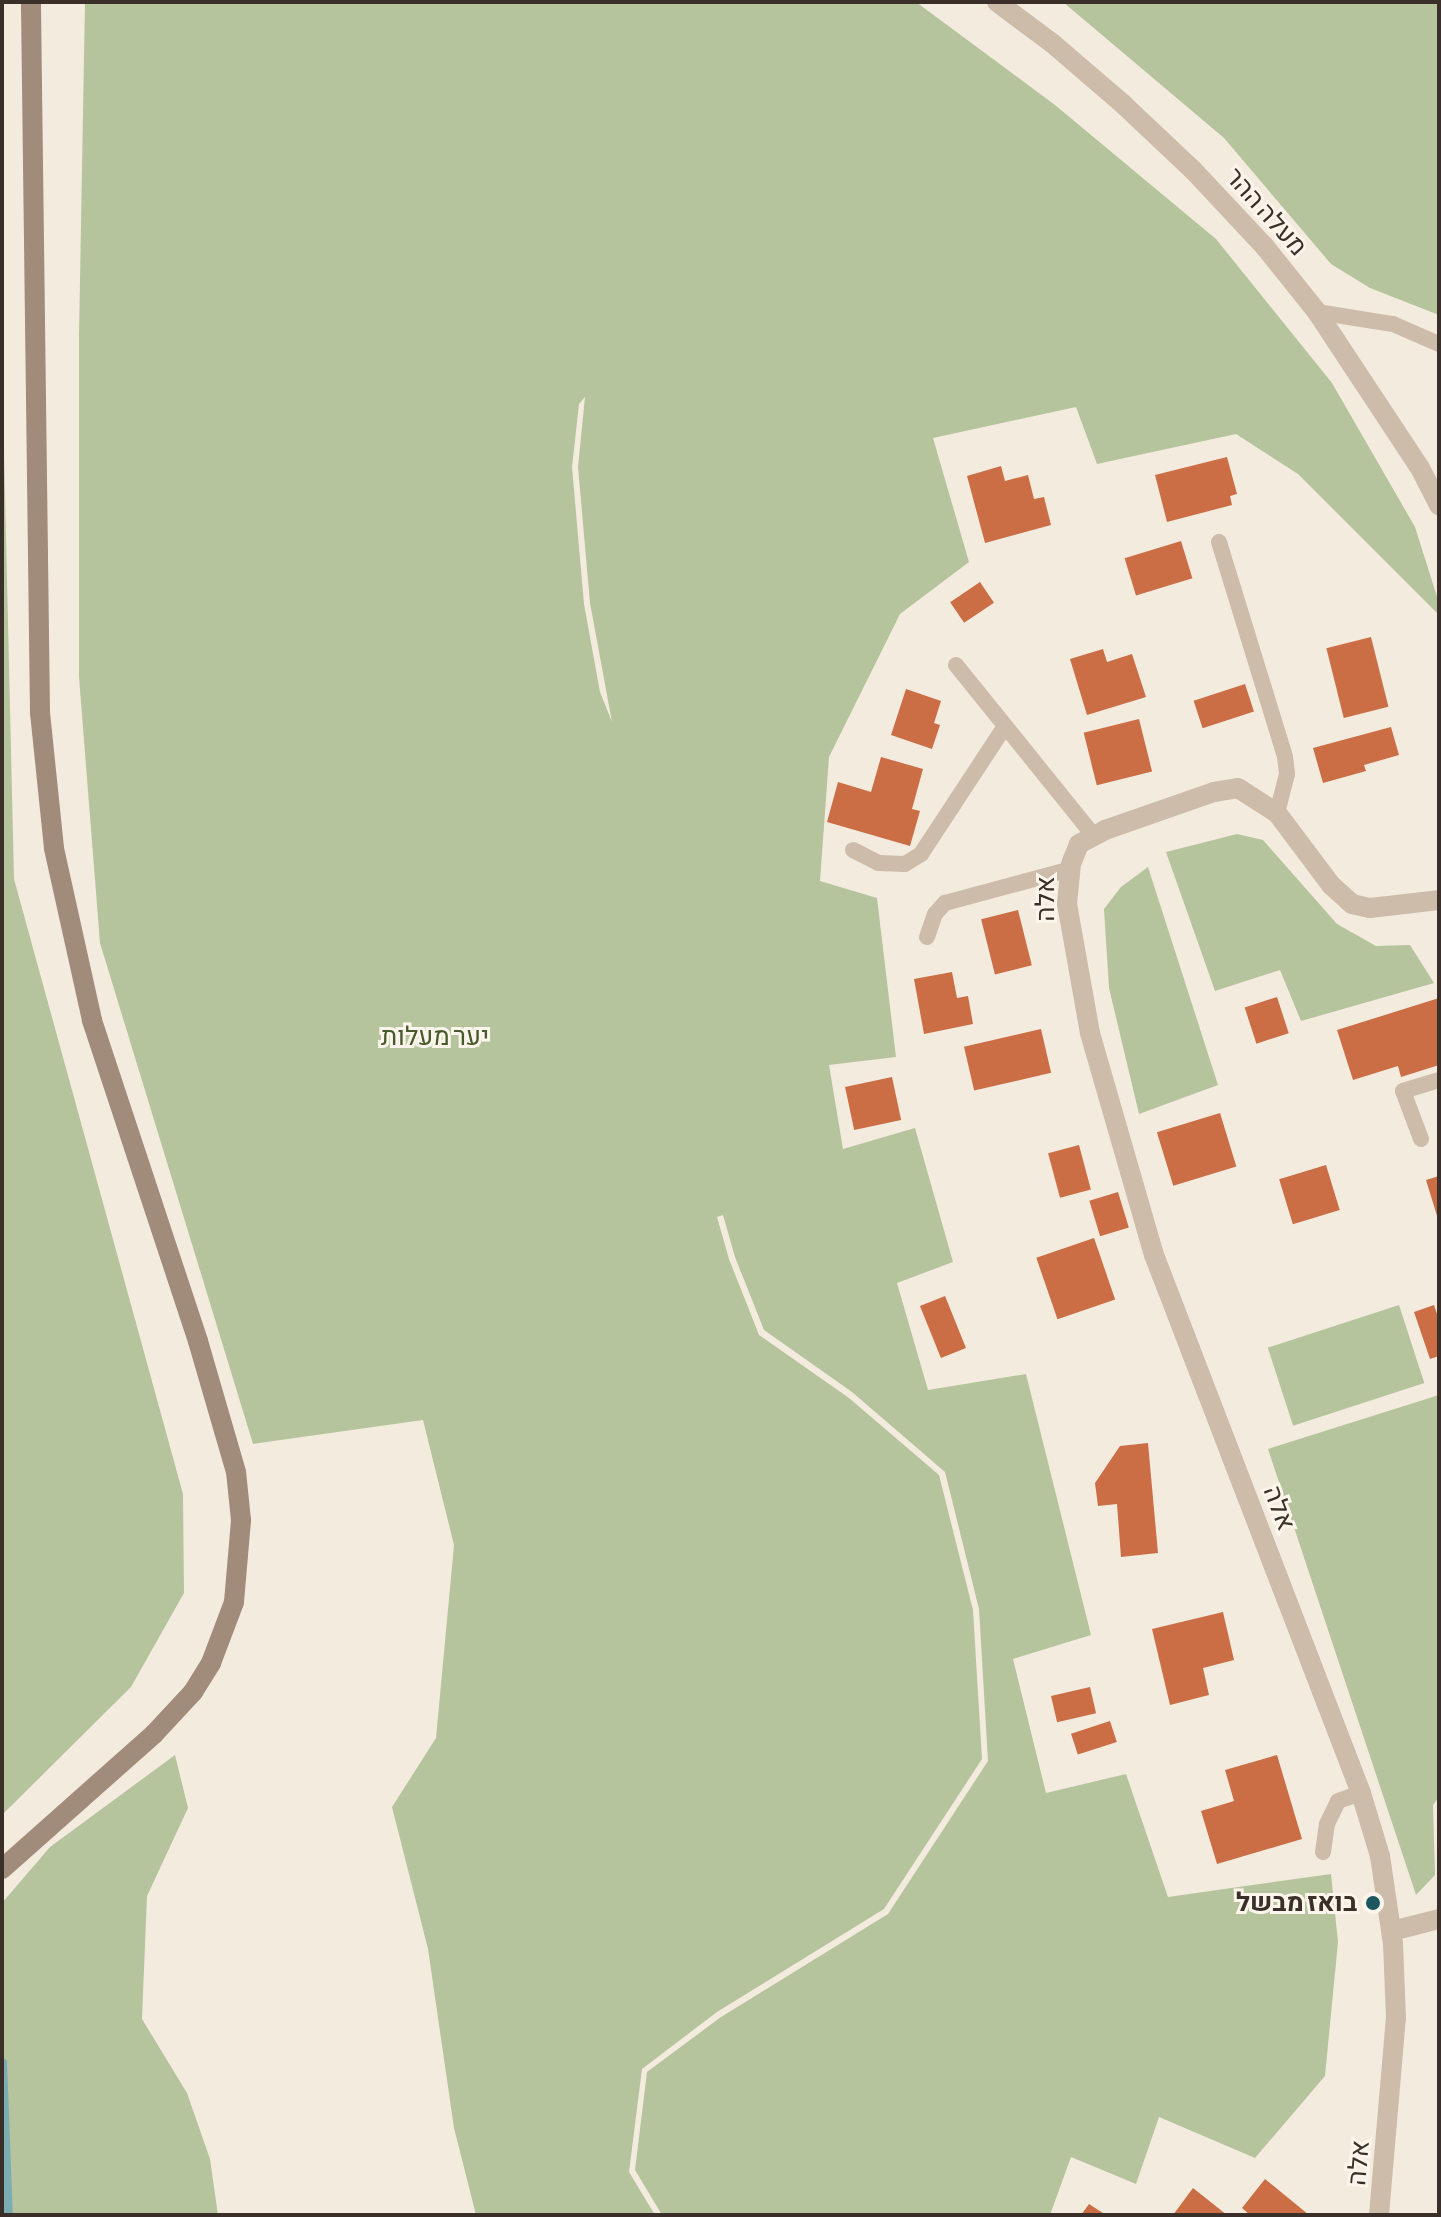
<!DOCTYPE html>
<meta charset="utf-8">
<style>
body{margin:0}
#map{position:relative;width:1441px;height:2217px;overflow:hidden;background:#f4ebdf;font-family:"Asap Condensed",Heebo,sans-serif}
div>[style]{position:absolute}
[style*='--x']{left:calc(var(--x)*1px);top:calc(var(--y)*1px);width:calc(var(--w)*1px);rotate:calc(var(--a)*1deg)}
.green>*{inset:0;background:#b5c49d;transform-origin:0 0}
.stream>*{height:9px;margin:-4.5px;padding:0 4.5px;transform-origin:4.5px;border-radius:4.5px;background:#7cadb3}
.building>*{inset:0;background:#cb6d45;transform-origin:0 0}
.service>*{height:16px;margin:-8px;padding:0 8px;transform-origin:8px;border-radius:8px;background:#cdbca9}
.minor>*{height:20px;margin:-10px;padding:0 10px;transform-origin:10px;border-radius:10px;background:#cdbca9}
.tertiary>*{height:20px;margin:-10px;padding:0 10px;transform-origin:10px;border-radius:10px;background:#cdbca9}
.secondary>*{height:20px;margin:-10px;padding:0 10px;transform-origin:10px;border-radius:10px;background:#a18b7a}
.dots>*{width:22px;height:22px;translate:-50% -50%;box-sizing:border-box;border:4px solid #fbf5eb;border-radius:50%}
span{translate:-50% -50%;white-space:nowrap;text-align:center;line-height:1.15;-webkit-text-stroke:6px #fbf5eb;paint-order:stroke}
.street-label{font-size:26px;color:#3a3029}
.park-label{font-size:26px;color:#465a2c}
.poi-label{font-size:26px;color:#3a3029;font-weight:700}
.right{translate:-100% -50%;text-align:right}
.frame{position:absolute;inset:0;border:4px solid #3a3029;pointer-events:none}
</style>
<div id="map">
<div class="green">
<i style="clip-path:polygon(evenodd,85px 2px,916px 2px,1055px 105px,1216px 239px,1332px 383px,1415px 527px,1439px 603px,1439px 615px,1298px 474px,1236px 434px,1097px 464px,1076px 407px,933px 438px,969px 562px,900px 614px,829px 757px,820px 881px,877px 898px,896px 1057px,829px 1065px,843px 1149px,915px 1128px,953px 1262px,897px 1283px,928px 1390px,1026px 1374px,1091px 1635px,1013px 1659px,1046px 1793px,1126px 1774px,1168px 1897px,1331px 1874px,1338px 1942px,1325px 2076px,1255px 2158px,1159px 2117px,1136px 2184px,1071px 2157px,1050px 2215px,662px 2215px,635px 2170px,647px 2072px,721px 2017px,888px 1914px,988px 1761px,979px 1609px,945px 1472px,852px 1392px,764px 1330px,735px 1257px,723px 1215px,717px 1217px,729px 1259px,759px 1335px,849px 1398px,939px 1475px,973px 1610px,982px 1759px,884px 1909px,717px 2012px,642px 2069px,629px 2172px,655px 2215px,476px 2215px,454px 2128px,428px 1949px,392px 1807px,436px 1738px,454px 1545px,423px 1420px,253px 1444px,100px 943px,79px 677px,79px 336px,85px 2px,585px 397px,578px 467px,590px 603px,612px 722px,600px 692px,584px 604px,572px 467px,579px 404px,585px 397px)"></i>
<i style="clip-path:polygon(1063px 2px,1439px 2px,1439px 315px,1370px 288px,1331px 264px,1224px 138px)"></i>
<i style="clip-path:polygon(2px 365px,14px 879px,183px 1494px,184px 1593px,131px 1687px,2px 1815px)"></i>
<i style="clip-path:polygon(1237px 834px,1263px 840px,1337px 924px,1376px 946px,1410px 945px,1434px 983px,1301px 1021px,1280px 970px,1215px 991px,1166px 852px)"></i>
<i style="clip-path:polygon(1148px 867px,1218px 1085px,1139px 1114px,1109px 988px,1104px 909px,1121px 887px)"></i>
<i style="left:1399px;top:1305px;width:82px;height:138px;rotate:72deg"></i>
<i style="clip-path:polygon(1439px 1395px,1439px 1797px,1433px 1805px,1435px 1875px,1416px 1895px,1268px 1449px)"></i>
<i style="clip-path:polygon(175px 1755px,188px 1808px,147px 1896px,142px 2019px,187px 2093px,210px 2159px,218px 2215px,2px 2215px,2px 1903px,50px 1847px)"></i>
</div>
<div class="stream">
<i style="--x:2;--y:2062;--w:153;--a:87.8"></i>
</div>
<div class="building">
<i style="clip-path:polygon(1227px 457px,1237px 494px,1230px 496px,1232px 505px,1167px 522px,1155px 475px)"></i>
<i style="clip-path:polygon(1001px 466px,1005px 481px,1028px 475px,1034px 499px,1044px 497px,1051px 525px,985px 543px,967px 476px)"></i>
<i style="left:1181px;top:541px;width:39px;height:59px;rotate:73deg"></i>
<i style="left:980px;top:582px;width:25px;height:36px;rotate:56deg"></i>
<i style="left:1371px;top:637px;width:72px;height:46px;rotate:76deg"></i>
<i style="clip-path:polygon(1103px 649px,1107px 662px,1132px 654px,1146px 697px,1087px 715px,1070px 659px)"></i>
<i style="left:1245px;top:684px;width:29px;height:54px;rotate:72deg"></i>
<i style="clip-path:polygon(906px 689px,941px 701px,934px 723px,940px 725px,932px 749px,891px 735px)"></i>
<i style="left:1139px;top:719px;width:54px;height:57px;rotate:76deg"></i>
<i style="clip-path:polygon(1391px 727px,1399px 755px,1364px 765px,1366px 771px,1323px 783px,1313px 748px)"></i>
<i style="clip-path:polygon(881px 757px,923px 769px,912px 809px,920px 811px,910px 846px,827px 822px,838px 782px,871px 792px)"></i>
<i style="left:1018px;top:910px;width:57px;height:38px;rotate:76deg"></i>
<i style="clip-path:polygon(952px 972px,957px 998px,968px 996px,973px 1024px,924px 1034px,914px 979px)"></i>
<i style="left:1277px;top:997px;width:38px;height:34px;rotate:72deg"></i>
<i style="clip-path:polygon(1439px 998px,1439px 1065px,1401px 1077px,1398px 1066px,1353px 1080px,1337px 1030px)"></i>
<i style="left:1041px;top:1029px;width:45px;height:79px;rotate:77deg"></i>
<i style="left:892px;top:1077px;width:44px;height:48px;rotate:78deg"></i>
<i style="left:1220px;top:1113px;width:56px;height:66px;rotate:73deg"></i>
<i style="left:1079px;top:1145px;width:46px;height:32px;rotate:75deg"></i>
<i style="left:1326px;top:1165px;width:47px;height:49px;rotate:73deg"></i>
<i style="clip-path:polygon(1439px 1176px,1439px 1219px,1438px 1219px,1426px 1180px)"></i>
<i style="left:1118px;top:1192px;width:37px;height:30px;rotate:73deg"></i>
<i style="left:1094px;top:1238px;width:65px;height:61px;rotate:71deg"></i>
<i style="left:945px;top:1296px;width:56px;height:27px;rotate:68deg"></i>
<i style="clip-path:polygon(1434px 1305px,1439px 1320px,1439px 1356px,1430px 1359px,1414px 1312px)"></i>
<i style="clip-path:polygon(1148px 1443px,1158px 1553px,1121px 1557px,1117px 1504px,1098px 1506px,1095px 1483px,1120px 1446px)"></i>
<i style="clip-path:polygon(1223px 1612px,1234px 1660px,1203px 1668px,1209px 1695px,1170px 1705px,1152px 1629px)"></i>
<i style="left:1090px;top:1687px;width:27px;height:40px;rotate:77deg"></i>
<i style="left:1110px;top:1721px;width:22px;height:41px;rotate:72deg"></i>
<i style="clip-path:polygon(1277px 1755px,1302px 1839px,1217px 1864px,1201px 1811px,1234px 1801px,1225px 1770px)"></i>
<i style="clip-path:polygon(1265px 2179px,1309px 2215px,1250px 2215px,1242px 2208px)"></i>
<i style="clip-path:polygon(1193px 2188px,1227px 2215px,1173px 2215px)"></i>
<i style="clip-path:polygon(1089px 2204px,1106px 2215px,1081px 2215px)"></i>
</div>
<div class="service">
<i style="--x:1317;--y:312;--w:77;--a:9"></i>
<i style="--x:1393;--y:324;--w:50;--a:23.5"></i>
<i style="--x:1219;--y:542;--w:225;--a:72.9"></i>
<i style="--x:1285;--y:757;--w:17;--a:83"></i>
<i style="--x:1287;--y:774;--w:40;--a:104.4"></i>
<i style="--x:956;--y:665;--w:220;--a:51.1"></i>
<i style="--x:853;--y:850;--w:28;--a:27"></i>
<i style="--x:878;--y:863;--w:27;--a:2"></i>
<i style="--x:905;--y:864;--w:19;--a:-32"></i>
<i style="--x:921;--y:854;--w:153;--a:-56.7"></i>
<i style="--x:927;--y:937;--w:24;--a:-71"></i>
<i style="--x:935;--y:914;--w:15;--a:-48"></i>
<i style="--x:945;--y:903;--w:131;--a:-15.1"></i>
<i style="--x:1421;--y:1139;--w:51;--a:-110.6"></i>
<i style="--x:1403;--y:1091;--w:38;--a:-17"></i>
<i style="--x:1323;--y:1852;--w:28;--a:-82"></i>
<i style="--x:1327;--y:1824;--w:25;--a:-64"></i>
<i style="--x:1338;--y:1801;--w:24;--a:-19"></i>
</div>
<div class="minor">
<i style="--x:1392;--y:1931;--w:49;--a:-14.3"></i>
<i style="--x:1379;--y:2215;--w:198;--a:-85.1"></i>
<i style="--x:1396;--y:2018;--w:74;--a:-92.3"></i>
<i style="--x:1393;--y:1944;--w:89;--a:-98.4"></i>
<i style="--x:1380;--y:1856;--w:66;--a:-106.8"></i>
<i style="--x:1361;--y:1793;--w:576;--a:-111.04"></i>
<i style="--x:1154;--y:1255;--w:231;--a:-106.1"></i>
<i style="--x:1090;--y:1033;--w:131;--a:-100.1"></i>
<i style="--x:1067;--y:904;--w:40;--a:-84.3"></i>
<i style="--x:1071;--y:864;--w:22;--a:-68"></i>
<i style="--x:1079;--y:844;--w:30;--a:-28"></i>
<i style="--x:1105;--y:830;--w:115;--a:-19.2"></i>
<i style="--x:1214;--y:792;--w:24;--a:-9"></i>
<i style="--x:1238;--y:788;--w:46;--a:32.7"></i>
<i style="--x:1277;--y:813;--w:90;--a:53.1"></i>
<i style="--x:1331;--y:885;--w:28;--a:42"></i>
<i style="--x:1352;--y:904;--w:18;--a:13"></i>
<i style="--x:1370;--y:908;--w:69;--a:-6.6"></i>
</div>
<div class="tertiary">
<i style="--x:997;--y:2;--w:69;--a:36.7"></i>
<i style="--x:1052;--y:43;--w:95;--a:40.7"></i>
<i style="--x:1124;--y:105;--w:95;--a:43.3"></i>
<i style="--x:1193;--y:170;--w:105;--a:46.9"></i>
<i style="--x:1265;--y:247;--w:83;--a:51.3"></i>
<i style="--x:1317;--y:312;--w:187;--a:56.6"></i>
<i style="--x:1420;--y:468;--w:42;--a:62.8"></i>
</div>
<div class="secondary">
<i style="--x:2;--y:1869;--w:203;--a:-41.6"></i>
<i style="--x:154;--y:1734;--w:57;--a:-47.1"></i>
<i style="--x:193;--y:1692;--w:34;--a:-58"></i>
<i style="--x:211;--y:1663;--w:65;--a:-69.3"></i>
<i style="--x:234;--y:1602;--w:82;--a:-85.1"></i>
<i style="--x:241;--y:1520;--w:48;--a:-95.9"></i>
<i style="--x:236;--y:1472;--w:136;--a:-106.2"></i>
<i style="--x:198;--y:1341;--w:338;--a:-108.3"></i>
<i style="--x:92;--y:1020;--w:176;--a:-102.5"></i>
<i style="--x:54;--y:848;--w:136;--a:-95.9"></i>
<i style="--x:40;--y:713;--w:711;--a:-90.73"></i>
</div>
<div class="dots">
<i style="left:1373px;top:1903px;background:#1c565e"></i>
</div>
<div class="street-label">
<span style="left:1266px;top:212px;rotate:48deg">מעלה ההר</span>
<span style="left:1046px;top:899px;rotate:-90deg">אלה</span>
<span style="left:1279px;top:1508px;rotate:69deg">אלה</span>
<span style="left:1359px;top:2163px;rotate:-85deg">אלה</span>
</div>
<div class="park-label">
<span style="left:435px;top:1037px">יער מעלות</span>
</div>
<div class="poi-label">
<span class="right" style="left:1357px;top:1903px">בואז מבשל</span>
</div>
<div class="frame"></div>
</div>
